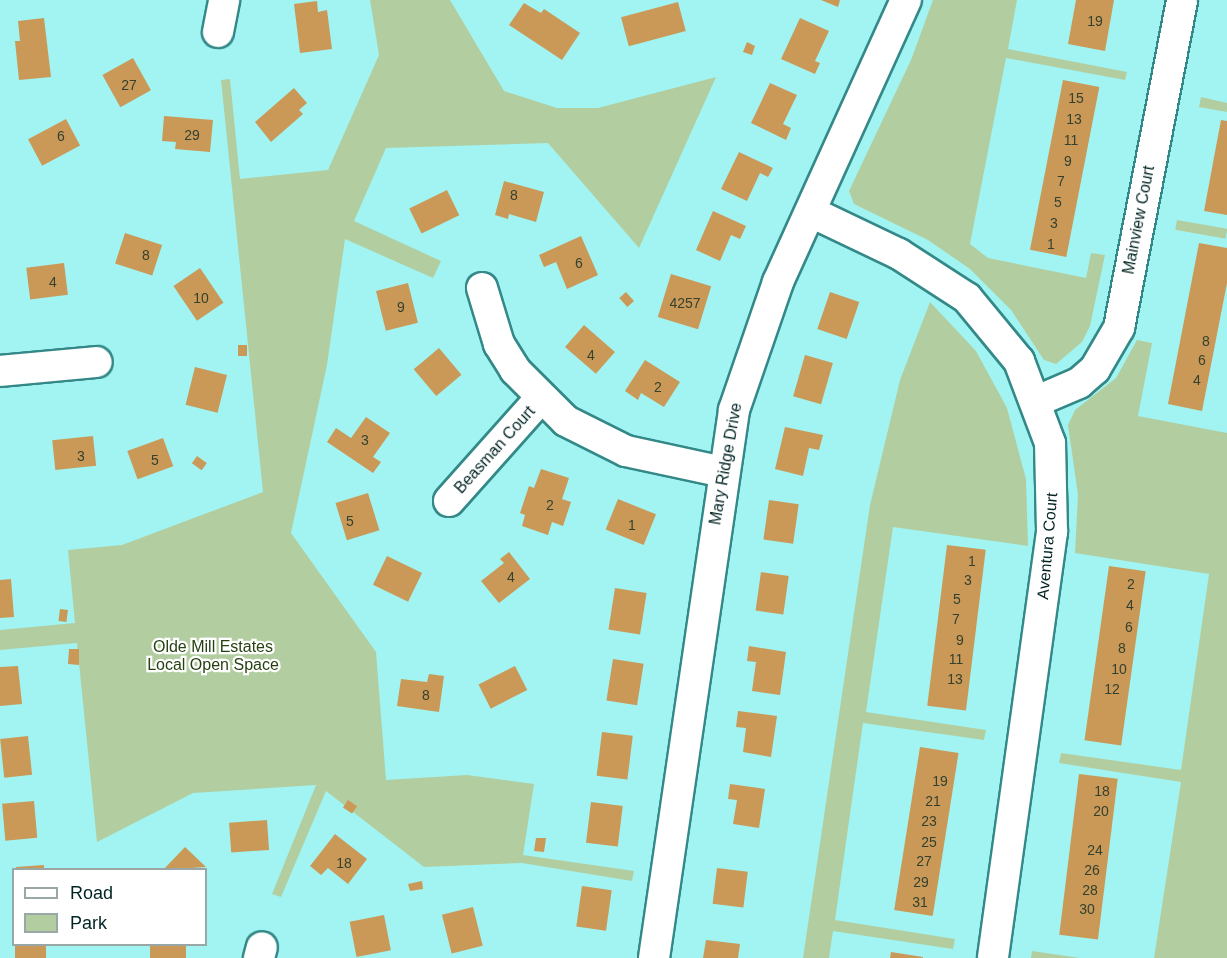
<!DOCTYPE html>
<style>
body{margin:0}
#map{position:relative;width:1227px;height:958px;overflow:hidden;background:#a1f4f2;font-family:Arial,sans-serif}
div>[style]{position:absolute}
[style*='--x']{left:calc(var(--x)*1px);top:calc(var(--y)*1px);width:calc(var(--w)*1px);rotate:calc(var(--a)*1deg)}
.green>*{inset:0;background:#b2cea0;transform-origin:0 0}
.building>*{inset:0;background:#ca9957;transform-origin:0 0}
.roads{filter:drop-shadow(2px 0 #348988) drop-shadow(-2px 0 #348988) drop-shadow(0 2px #348988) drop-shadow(0 -2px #348988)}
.minor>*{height:30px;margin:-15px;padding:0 15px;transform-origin:15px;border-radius:15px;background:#fff}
span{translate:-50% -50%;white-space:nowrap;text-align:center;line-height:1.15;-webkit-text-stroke:4.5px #fff;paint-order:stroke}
.number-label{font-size:14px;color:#324130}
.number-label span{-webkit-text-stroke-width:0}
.street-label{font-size:16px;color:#002423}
.park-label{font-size:16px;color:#274112}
.legend{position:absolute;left:12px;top:868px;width:195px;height:78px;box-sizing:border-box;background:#fff;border:2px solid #99a7a7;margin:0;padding:8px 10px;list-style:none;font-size:18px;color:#002423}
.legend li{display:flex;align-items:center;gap:12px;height:30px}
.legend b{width:30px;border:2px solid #99a7a7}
</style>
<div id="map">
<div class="green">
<i style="clip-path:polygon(370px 0,450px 0,504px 91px,557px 108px,598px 108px,716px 77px,639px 248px,548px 143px,386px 148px,354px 221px,441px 261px,433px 278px,345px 239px,327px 365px,291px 533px,376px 652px,386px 780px,467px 775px,534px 784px,523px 855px,634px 871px,632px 881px,522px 863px,424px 867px,326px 791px,281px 897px,272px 894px,316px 785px,193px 793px,97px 842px,77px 643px,0 650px,0 630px,75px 623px,68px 550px,122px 545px,263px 492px,221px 80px,230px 79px,240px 179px,328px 170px,379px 55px)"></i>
<i style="clip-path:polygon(933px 0,1017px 0,1008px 49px,1127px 72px,1125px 80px,1006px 58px,970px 244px,988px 258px,1086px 278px,1091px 253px,1105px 255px,1090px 326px,1082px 342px,1056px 364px,1044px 360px,1011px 310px,970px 269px,928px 240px,854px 204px,849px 191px,911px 60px)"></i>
<i style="clip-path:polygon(1201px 97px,1227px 103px,1227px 112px,1199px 107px)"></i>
<i style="left:1177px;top:220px;width:51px;height:10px;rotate:10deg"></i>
<i style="clip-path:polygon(930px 302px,976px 351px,1007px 408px,1026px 479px,1028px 546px,893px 527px,866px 712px,986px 730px,984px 740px,863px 723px,835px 920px,955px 939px,953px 949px,833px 931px,829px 958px,803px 958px,870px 505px,900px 380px)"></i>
<i style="clip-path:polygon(1137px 340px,1152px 343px,1138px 416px,1227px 433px,1227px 958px,1154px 958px,1181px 782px,1059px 763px,1061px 753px,1181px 770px,1209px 574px,1075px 553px,1078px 495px,1068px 425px,1075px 410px,1116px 378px)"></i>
<i style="clip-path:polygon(1032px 951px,1080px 958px,1031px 958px)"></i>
</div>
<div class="building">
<i style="clip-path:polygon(821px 0,840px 0,838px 7px)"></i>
<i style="clip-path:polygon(1076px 0,1114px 0,1105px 51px,1068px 44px)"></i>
<i style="clip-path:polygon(317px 1px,318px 12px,327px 10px,332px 49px,300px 53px,294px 4px)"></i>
<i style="left:678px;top:2px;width:30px;height:59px;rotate:75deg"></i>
<i style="clip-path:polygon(524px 3px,541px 13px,544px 9px,580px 33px,562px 60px,509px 25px)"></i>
<i style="clip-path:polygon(44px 18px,51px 77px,19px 80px,15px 41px,20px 41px,18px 21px)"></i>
<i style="clip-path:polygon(800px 18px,829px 31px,815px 61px,820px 63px,815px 74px,781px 59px)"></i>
<i style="clip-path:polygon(747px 42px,755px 46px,752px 55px,743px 52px)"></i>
<i style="left:133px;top:58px;width:37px;height:35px;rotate:61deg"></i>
<i style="left:1063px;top:80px;width:37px;height:173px;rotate:11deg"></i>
<i style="clip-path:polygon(770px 83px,797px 95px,783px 124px,791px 128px,786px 140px,751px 123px)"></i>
<i style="clip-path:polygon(294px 88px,307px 103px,299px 110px,303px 114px,271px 142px,255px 122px)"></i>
<i style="clip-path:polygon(164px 116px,213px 120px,210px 152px,175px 149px,176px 142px,162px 141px)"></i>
<i style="left:66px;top:119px;width:30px;height:43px;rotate:62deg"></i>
<i style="clip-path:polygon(1221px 120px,1227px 121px,1227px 215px,1204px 211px)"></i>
<i style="clip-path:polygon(739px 152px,773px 168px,768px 177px,760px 173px,747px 201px,721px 189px)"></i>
<i style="clip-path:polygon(504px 181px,544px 192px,536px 222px,509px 214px,508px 219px,495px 215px)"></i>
<i style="left:447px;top:190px;width:28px;height:42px;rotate:64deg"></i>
<i style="clip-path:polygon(713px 211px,746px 226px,740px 239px,731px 235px,720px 261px,696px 250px)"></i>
<i style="left:125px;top:233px;width:39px;height:32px;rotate:18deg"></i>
<i style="clip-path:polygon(581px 236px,598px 275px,567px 289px,556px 262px,544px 267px,539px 255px)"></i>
<i style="clip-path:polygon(1199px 243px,1227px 248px,1227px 283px,1202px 411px,1168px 404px)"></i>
<i style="left:64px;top:263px;width:32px;height:38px;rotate:83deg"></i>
<i style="left:200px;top:268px;width:42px;height:32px;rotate:56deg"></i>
<i style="left:671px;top:274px;width:42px;height:45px;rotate:17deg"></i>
<i style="left:408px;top:283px;width:41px;height:33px;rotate:76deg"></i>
<i style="left:626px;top:292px;width:12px;height:9px;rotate:48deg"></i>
<i style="left:830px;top:292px;width:31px;height:39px;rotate:19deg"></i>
<i style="left:584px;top:325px;width:41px;height:29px;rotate:41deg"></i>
<i style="left:238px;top:345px;width:9px;height:11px"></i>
<i style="left:439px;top:348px;width:35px;height:33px;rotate:50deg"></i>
<i style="left:805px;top:355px;width:29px;height:43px;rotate:16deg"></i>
<i style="clip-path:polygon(645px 360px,680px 382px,664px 407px,641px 393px,638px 400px,625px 391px)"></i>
<i style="left:195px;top:367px;width:33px;height:39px;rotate:14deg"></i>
<i style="clip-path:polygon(366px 417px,390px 433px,373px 457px,381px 462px,373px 473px,327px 442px,336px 428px,351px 438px)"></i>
<i style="clip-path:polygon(785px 427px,823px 435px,819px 450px,809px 448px,803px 476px,775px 469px)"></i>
<i style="left:93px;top:436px;width:30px;height:41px;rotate:84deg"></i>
<i style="left:163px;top:438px;width:30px;height:38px;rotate:70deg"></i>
<i style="left:197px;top:456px;width:12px;height:9px;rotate:35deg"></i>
<i style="clip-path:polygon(541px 469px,569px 478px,562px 499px,571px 502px,563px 526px,552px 522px,548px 535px,522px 526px,525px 515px,520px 513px,529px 486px,534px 488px)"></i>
<i style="left:368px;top:493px;width:39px;height:34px;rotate:73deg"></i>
<i style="left:618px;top:499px;width:41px;height:33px;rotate:22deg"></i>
<i style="left:769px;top:500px;width:30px;height:40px;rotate:8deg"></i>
<i style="left:947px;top:545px;width:39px;height:162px;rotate:7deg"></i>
<i style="clip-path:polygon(509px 552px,530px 579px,499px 603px,481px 581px,504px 563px,500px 559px)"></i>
<i style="left:387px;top:556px;width:39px;height:32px;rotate:26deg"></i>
<i style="left:1109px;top:566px;width:37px;height:176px;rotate:8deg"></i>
<i style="left:761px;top:572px;width:28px;height:39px;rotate:8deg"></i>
<i style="clip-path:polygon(11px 579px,14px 617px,0 618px,0 580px)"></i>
<i style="left:615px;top:588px;width:32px;height:42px;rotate:9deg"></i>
<i style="left:60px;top:609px;width:8px;height:12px;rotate:7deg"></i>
<i style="clip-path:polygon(749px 646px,786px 652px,780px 695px,752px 691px,756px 662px,747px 661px)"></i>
<i style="clip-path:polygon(69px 649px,79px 649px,79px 665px,68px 664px)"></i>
<i style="left:613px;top:659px;width:31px;height:42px;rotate:9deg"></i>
<i style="clip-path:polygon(18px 666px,22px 704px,0 706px,0 667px)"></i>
<i style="left:515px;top:666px;width:27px;height:41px;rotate:63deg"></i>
<i style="clip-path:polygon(429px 674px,444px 676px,439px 712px,397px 706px,401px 679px,427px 682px)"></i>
<i style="clip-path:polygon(738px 711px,777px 716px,771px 757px,743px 752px,746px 728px,736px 727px)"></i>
<i style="left:602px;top:732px;width:31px;height:44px;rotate:7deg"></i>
<i style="left:28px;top:736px;width:39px;height:28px;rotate:84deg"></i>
<i style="left:920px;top:747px;width:39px;height:165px;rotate:9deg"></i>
<i style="left:1079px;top:774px;width:39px;height:162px;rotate:7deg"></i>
<i style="clip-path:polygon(730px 784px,765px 789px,759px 828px,733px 824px,737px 800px,728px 799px)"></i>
<i style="left:348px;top:800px;width:11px;height:9px;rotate:34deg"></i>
<i style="left:34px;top:801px;width:37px;height:32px;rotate:85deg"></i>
<i style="left:591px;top:802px;width:32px;height:41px;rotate:7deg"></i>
<i style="left:267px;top:820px;width:30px;height:38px;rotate:86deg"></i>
<i style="clip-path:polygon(335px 834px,367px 859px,348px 884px,328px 868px,321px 875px,310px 866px)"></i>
<i style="clip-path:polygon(536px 838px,546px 838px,544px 852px,534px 851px)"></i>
<i style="clip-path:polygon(185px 847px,206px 867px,163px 870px)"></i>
<i style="clip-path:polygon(44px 865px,44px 870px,16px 870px,16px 867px)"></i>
<i style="left:717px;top:868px;width:31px;height:36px;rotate:7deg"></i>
<i style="clip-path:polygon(422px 881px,423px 889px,410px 891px,408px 884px)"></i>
<i style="left:582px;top:886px;width:30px;height:41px;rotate:8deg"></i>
<i style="left:473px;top:907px;width:40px;height:32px;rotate:76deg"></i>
<i style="left:384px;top:915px;width:36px;height:35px;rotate:79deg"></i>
<i style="clip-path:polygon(706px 940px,740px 944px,738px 958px,703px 958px)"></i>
<i style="left:15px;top:944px;width:31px;height:14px"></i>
<i style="left:150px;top:944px;width:36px;height:14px"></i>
<i style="clip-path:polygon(891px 952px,923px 957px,923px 958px,890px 958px)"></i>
</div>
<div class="roads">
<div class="minor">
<i style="--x:218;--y:32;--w:33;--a:-79"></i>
<i style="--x:811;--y:212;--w:98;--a:25.5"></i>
<i style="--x:899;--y:254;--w:81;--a:32.9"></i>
<i style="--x:967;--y:298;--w:82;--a:50.5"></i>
<i style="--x:1019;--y:361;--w:88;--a:69.3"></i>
<i style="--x:1050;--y:443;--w:89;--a:88.7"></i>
<i style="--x:1052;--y:532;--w:430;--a:97.9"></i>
<i style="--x:482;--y:288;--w:59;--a:73.1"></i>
<i style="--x:499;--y:344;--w:31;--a:58"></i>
<i style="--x:515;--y:370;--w:72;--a:45"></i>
<i style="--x:566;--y:421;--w:67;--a:26.6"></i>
<i style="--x:626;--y:451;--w:99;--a:12.2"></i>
<i style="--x:0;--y:371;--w:97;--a:-5.3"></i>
<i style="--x:1037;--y:401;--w:46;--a:-23.2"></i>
<i style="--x:1079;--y:383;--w:21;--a:-41"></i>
<i style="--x:1095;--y:369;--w:48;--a:-59.7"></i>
<i style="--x:1119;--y:328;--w:334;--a:-79.1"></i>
<i style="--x:449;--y:501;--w:137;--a:-48.3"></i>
<i style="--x:259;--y:958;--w:11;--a:-75"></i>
<i style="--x:654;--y:958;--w:554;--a:-81.69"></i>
<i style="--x:734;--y:410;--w:135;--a:-71"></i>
<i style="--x:778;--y:282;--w:310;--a:-65.6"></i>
</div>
</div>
<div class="number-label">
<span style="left:1095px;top:21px">19</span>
<span style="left:129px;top:85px">27</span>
<span style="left:1076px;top:98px">15</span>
<span style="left:1074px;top:119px">13</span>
<span style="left:192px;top:135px">29</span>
<span style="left:61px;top:136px">6</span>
<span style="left:1071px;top:140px">11</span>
<span style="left:1068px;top:161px">9</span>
<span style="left:1061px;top:181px">7</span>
<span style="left:514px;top:195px">8</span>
<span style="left:1058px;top:202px">5</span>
<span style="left:1054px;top:223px">3</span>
<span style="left:1051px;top:244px">1</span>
<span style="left:146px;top:255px">8</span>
<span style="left:579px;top:263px">6</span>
<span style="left:53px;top:282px">4</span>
<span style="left:201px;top:298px">10</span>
<span style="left:685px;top:303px">4257</span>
<span style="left:401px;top:307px">9</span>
<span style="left:1206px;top:341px">8</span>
<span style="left:591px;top:355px">4</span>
<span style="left:1202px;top:360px">6</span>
<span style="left:1197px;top:380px">4</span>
<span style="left:658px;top:387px">2</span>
<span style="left:365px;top:440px">3</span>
<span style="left:81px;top:456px">3</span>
<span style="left:155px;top:460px">5</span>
<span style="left:550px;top:505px">2</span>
<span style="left:350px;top:521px">5</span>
<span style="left:632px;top:525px">1</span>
<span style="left:972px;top:561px">1</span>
<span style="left:511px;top:577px">4</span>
<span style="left:968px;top:580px">3</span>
<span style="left:1131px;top:584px">2</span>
<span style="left:957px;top:599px">5</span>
<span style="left:1130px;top:605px">4</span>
<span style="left:956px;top:619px">7</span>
<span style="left:1129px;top:627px">6</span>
<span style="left:960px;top:640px">9</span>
<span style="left:1122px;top:648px">8</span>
<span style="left:956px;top:659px">11</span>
<span style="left:1119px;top:669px">10</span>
<span style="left:955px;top:679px">13</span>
<span style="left:1112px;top:689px">12</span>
<span style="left:426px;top:695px">8</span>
<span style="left:940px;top:781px">19</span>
<span style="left:1102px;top:791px">18</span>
<span style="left:933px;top:801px">21</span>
<span style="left:1101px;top:811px">20</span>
<span style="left:929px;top:821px">23</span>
<span style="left:929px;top:842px">25</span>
<span style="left:1095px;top:850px">24</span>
<span style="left:924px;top:861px">27</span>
<span style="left:344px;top:863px">18</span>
<span style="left:1092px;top:870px">26</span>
<span style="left:921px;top:882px">29</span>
<span style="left:1090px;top:890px">28</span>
<span style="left:920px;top:902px">31</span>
<span style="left:1087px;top:909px">30</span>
</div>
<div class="street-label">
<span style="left:1139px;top:220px;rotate:-79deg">Mainview Court</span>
<span style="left:495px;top:450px;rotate:-48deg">Beasman Court</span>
<span style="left:726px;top:464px;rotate:-80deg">Mary Ridge Drive</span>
<span style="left:1048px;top:546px;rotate:-85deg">Aventura Court</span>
</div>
<div class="park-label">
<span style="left:213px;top:656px">Olde Mill Estates<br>Local Open Space</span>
</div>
<ul class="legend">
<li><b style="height:8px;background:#fff"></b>Road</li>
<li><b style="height:16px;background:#b2cea0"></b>Park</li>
</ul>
</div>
